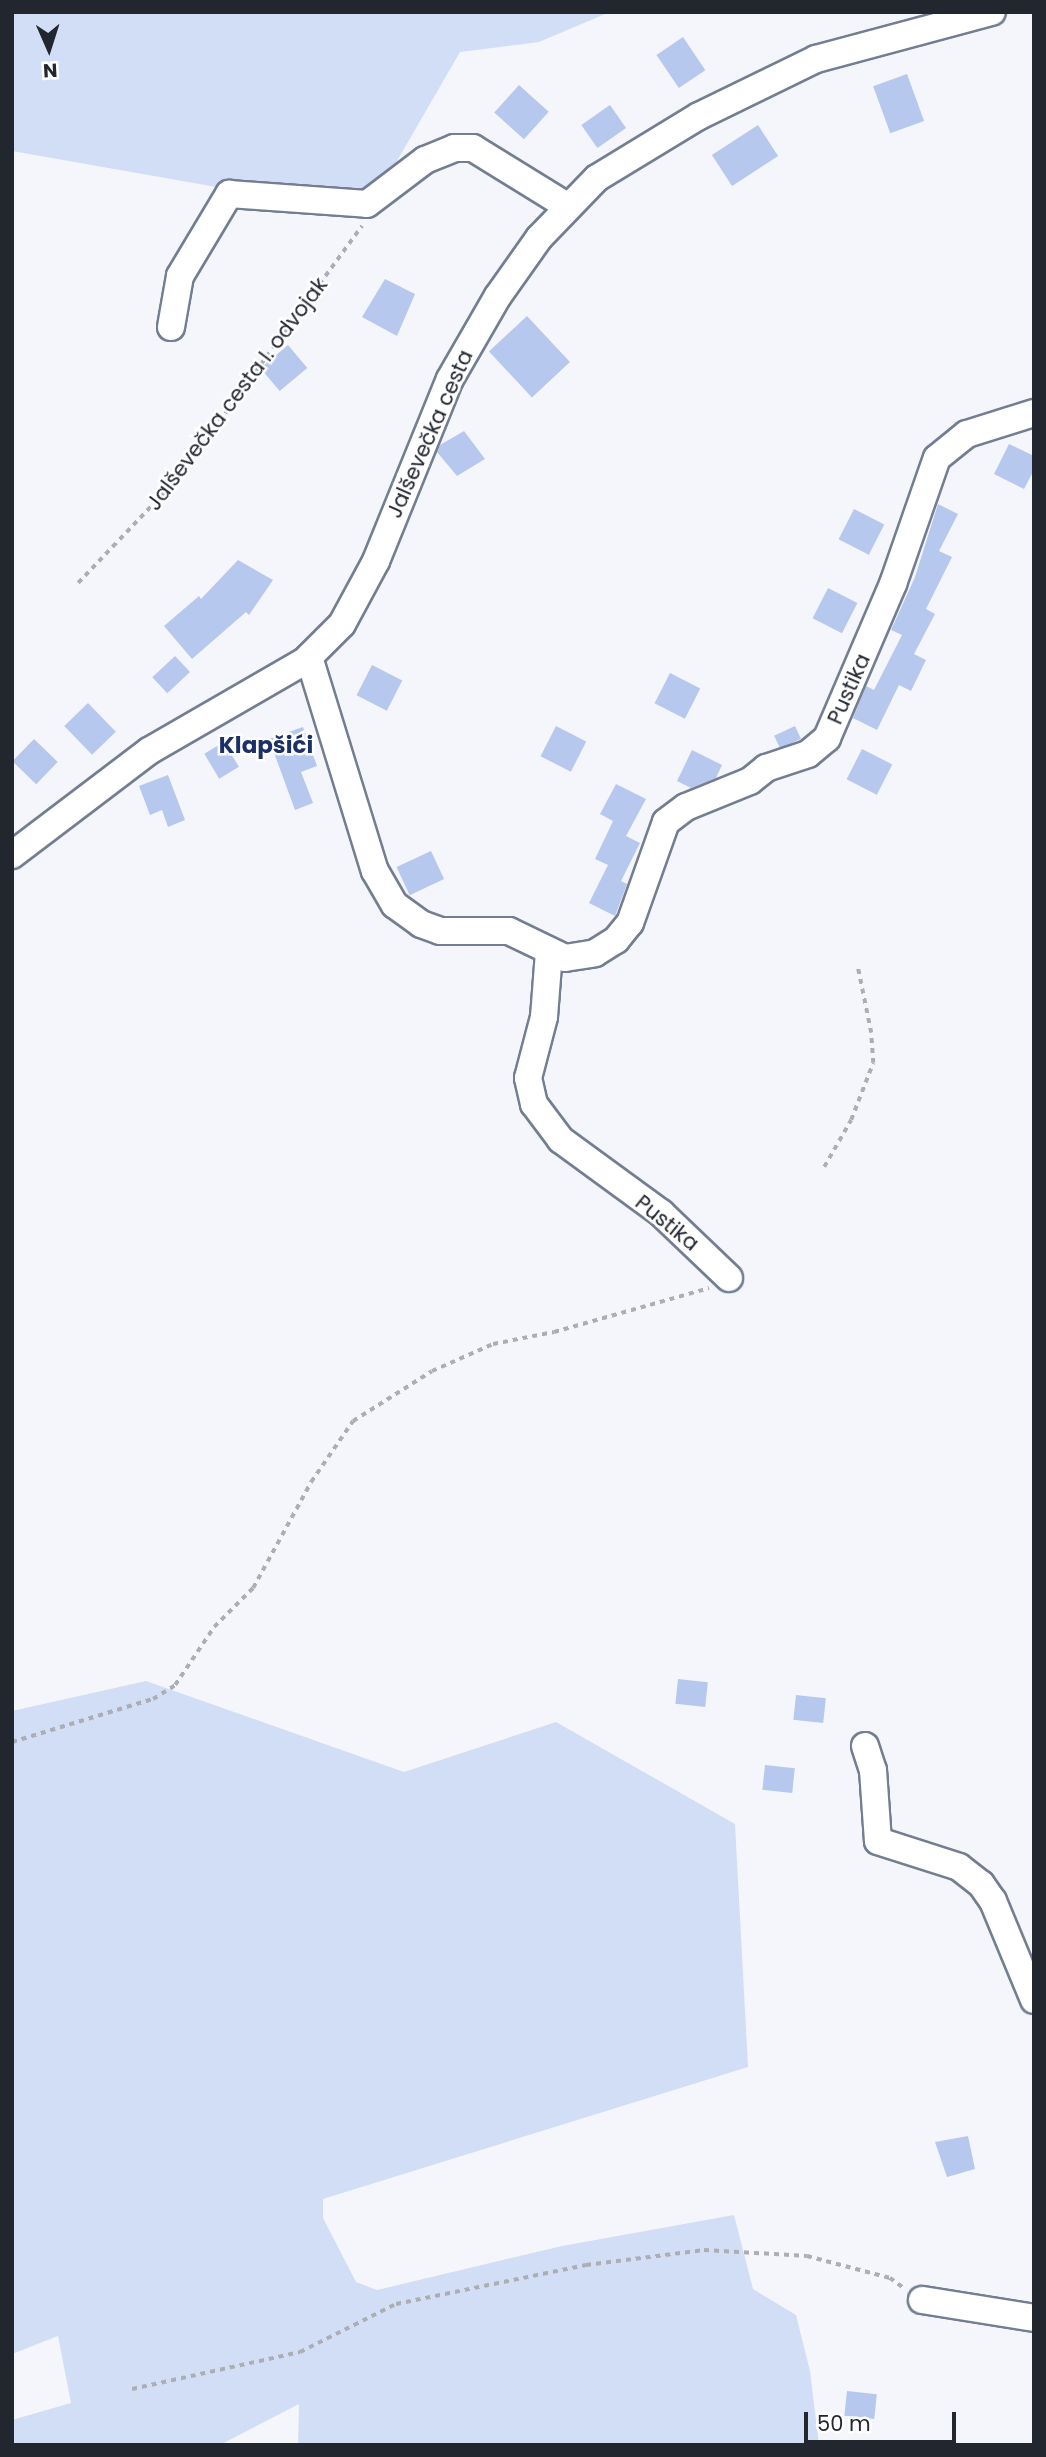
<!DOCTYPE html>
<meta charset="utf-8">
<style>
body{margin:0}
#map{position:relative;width:1046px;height:2457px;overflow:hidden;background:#f4f6fb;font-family:Poppins,sans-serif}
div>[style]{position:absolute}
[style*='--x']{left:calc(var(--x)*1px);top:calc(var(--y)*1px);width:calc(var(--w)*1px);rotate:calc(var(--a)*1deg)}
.green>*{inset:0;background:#d2def6}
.building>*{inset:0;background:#b6c8ee;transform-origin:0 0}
.path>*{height:3.5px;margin-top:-1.75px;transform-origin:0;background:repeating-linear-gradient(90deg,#acaeb4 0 5px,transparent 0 10px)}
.roads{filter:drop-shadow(2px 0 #747e92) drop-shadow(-2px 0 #747e92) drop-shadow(0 2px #747e92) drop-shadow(0 -2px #747e92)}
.minor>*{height:26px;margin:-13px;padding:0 13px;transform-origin:13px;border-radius:13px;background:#fff}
span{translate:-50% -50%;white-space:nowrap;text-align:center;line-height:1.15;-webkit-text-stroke:5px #fff;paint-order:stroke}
.street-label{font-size:21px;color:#22262e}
.neighbourhood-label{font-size:23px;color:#1a3066;font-weight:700}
.frame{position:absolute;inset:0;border:14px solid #22262e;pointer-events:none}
.north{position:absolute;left:14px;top:14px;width:70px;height:70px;-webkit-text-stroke:5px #fff;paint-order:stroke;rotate:177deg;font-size:19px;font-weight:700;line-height:28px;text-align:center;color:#22262e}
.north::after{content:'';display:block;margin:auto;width:24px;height:32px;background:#22262e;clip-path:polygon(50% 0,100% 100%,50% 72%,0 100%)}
.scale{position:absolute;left:804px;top:2412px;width:152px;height:32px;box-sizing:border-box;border:4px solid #22262e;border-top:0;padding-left:9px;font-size:21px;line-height:24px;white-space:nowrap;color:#22262e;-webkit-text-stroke:5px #fff;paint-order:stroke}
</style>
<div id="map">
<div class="green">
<i style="clip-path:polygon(12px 12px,610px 12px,539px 42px,460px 52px,364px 218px,296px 201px,12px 151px)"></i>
<i style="clip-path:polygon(146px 1681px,404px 1772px,556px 1722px,735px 1824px,748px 2067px,323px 2199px,323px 2218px,356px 2282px,377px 2290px,562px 2246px,734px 2215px,753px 2289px,796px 2315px,810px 2371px,819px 2445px,298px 2445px,299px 2404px,220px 2445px,12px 2445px,12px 2420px,71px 2403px,58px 2336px,12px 2354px,12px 1711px)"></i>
</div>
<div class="building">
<i style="left:683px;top:37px;width:40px;height:32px;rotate:56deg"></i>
<i style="left:907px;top:74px;width:50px;height:36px;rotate:70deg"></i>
<i style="left:519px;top:85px;width:40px;height:37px;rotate:42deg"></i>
<i style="left:610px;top:105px;width:28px;height:35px;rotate:55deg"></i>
<i style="left:758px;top:125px;width:37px;height:55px;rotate:57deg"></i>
<i style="clip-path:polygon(385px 279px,415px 294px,397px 336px,362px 317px)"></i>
<i style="left:527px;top:316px;width:63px;height:52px;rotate:47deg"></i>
<i style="left:288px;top:345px;width:30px;height:36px;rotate:50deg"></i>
<i style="clip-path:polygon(464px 431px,485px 459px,457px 476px,437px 452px,440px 445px)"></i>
<i style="clip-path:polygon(1009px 444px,1034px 456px,1034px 470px,1024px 489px,994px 474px)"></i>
<i style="clip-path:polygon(938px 504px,958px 514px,939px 551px,952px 557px,926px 609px,935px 614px,914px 654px,926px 660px,911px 691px,899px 685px,877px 730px,853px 718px,866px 686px,874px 690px,902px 635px,891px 630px,915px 577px)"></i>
<i style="left:854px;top:509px;width:34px;height:34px;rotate:27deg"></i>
<i style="clip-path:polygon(238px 560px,273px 580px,249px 615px,246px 612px,192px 659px,164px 626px,199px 596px,201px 599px)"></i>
<i style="left:828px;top:588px;width:33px;height:34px;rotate:27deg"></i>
<i style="left:175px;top:656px;width:22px;height:31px;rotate:47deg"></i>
<i style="left:372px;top:665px;width:34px;height:34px;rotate:27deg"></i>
<i style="left:670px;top:673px;width:34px;height:34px;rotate:27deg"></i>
<i style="left:88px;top:703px;width:40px;height:33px;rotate:46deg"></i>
<i style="left:556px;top:726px;width:34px;height:34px;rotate:27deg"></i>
<i style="left:795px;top:726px;width:14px;height:23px;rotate:65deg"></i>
<i style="clip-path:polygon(303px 727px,317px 766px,301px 772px,313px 803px,295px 810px,269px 739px)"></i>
<i style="left:34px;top:739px;width:33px;height:31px;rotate:44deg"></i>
<i style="left:224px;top:742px;width:29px;height:23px;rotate:59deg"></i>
<i style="left:862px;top:749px;width:34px;height:34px;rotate:27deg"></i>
<i style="clip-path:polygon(692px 750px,722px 765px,716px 778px,691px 788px,677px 781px)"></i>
<i style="clip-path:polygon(168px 775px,185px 820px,168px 827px,162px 810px,150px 815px,139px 786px)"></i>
<i style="clip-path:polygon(616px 784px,646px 799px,626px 836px,640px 843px,621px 881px,627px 884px,615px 916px,589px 903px,608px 865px,595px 859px,613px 821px,600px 814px)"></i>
<i style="left:431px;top:851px;width:31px;height:38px;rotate:65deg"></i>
<i style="left:678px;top:1679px;width:30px;height:25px;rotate:6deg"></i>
<i style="left:796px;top:1695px;width:30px;height:25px;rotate:6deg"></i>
<i style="left:765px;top:1765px;width:30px;height:25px;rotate:6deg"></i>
<i style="clip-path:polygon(968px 2136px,975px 2169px,947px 2177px,935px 2142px)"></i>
<i style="left:847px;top:2391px;width:30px;height:25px;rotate:6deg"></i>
</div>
<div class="path">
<i style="--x:78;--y:583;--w:145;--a:-46.4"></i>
<i style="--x:178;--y:478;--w:312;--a:-53.9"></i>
<i style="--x:824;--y:1167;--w:54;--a:-60.1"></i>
<i style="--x:851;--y:1120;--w:61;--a:-68.9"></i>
<i style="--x:873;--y:1063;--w:30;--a:-94"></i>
<i style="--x:871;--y:1033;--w:70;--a:-101.5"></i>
<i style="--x:12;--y:1742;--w:147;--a:-17"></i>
<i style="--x:153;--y:1699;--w:26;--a:-32"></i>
<i style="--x:175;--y:1685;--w:70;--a:-56.1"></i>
<i style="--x:214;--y:1627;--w:55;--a:-45"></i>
<i style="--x:253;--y:1588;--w:121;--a:-61.3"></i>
<i style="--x:311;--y:1482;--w:74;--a:-55.5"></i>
<i style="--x:353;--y:1421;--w:93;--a:-32.3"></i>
<i style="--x:432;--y:1371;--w:67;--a:-23.9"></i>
<i style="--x:493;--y:1344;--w:62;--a:-11.1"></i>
<i style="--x:554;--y:1332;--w:161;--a:-15.8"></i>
<i style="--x:132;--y:2389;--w:172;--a:-12.4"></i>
<i style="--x:300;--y:2352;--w:107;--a:-26.6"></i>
<i style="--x:396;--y:2304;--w:194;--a:-11.6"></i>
<i style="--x:586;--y:2265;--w:119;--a:-7.2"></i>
<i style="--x:704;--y:2250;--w:103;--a:3.3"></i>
<i style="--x:807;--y:2256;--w:86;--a:14.8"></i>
<i style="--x:890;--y:2278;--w:19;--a:36"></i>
</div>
<div class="roads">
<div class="minor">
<i style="--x:171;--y:327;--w:52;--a:-80"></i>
<i style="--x:180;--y:276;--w:96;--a:-59.1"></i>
<i style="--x:229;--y:194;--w:138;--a:4.1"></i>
<i style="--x:367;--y:204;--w:73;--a:-37.2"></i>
<i style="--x:425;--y:160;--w:31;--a:-22"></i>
<i style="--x:454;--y:148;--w:19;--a:0"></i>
<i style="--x:473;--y:148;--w:110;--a:31.7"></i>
<i style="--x:309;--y:657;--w:224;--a:72.9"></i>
<i style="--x:375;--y:871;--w:39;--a:60"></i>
<i style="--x:395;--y:905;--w:32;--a:36"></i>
<i style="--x:421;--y:924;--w:20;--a:20"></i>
<i style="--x:440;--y:931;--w:69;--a:0"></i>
<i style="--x:509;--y:931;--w:62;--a:25.7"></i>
<i style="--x:565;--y:958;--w:30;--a:-9"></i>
<i style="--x:595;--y:953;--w:25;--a:-32"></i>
<i style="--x:616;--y:940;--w:22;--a:-51"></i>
<i style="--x:630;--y:923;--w:107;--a:-70.4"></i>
<i style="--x:666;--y:822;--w:25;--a:-37"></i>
<i style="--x:686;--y:807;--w:69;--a:-22.1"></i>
<i style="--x:750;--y:781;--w:21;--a:-39"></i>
<i style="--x:766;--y:768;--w:44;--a:-18.4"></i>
<i style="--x:808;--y:754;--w:25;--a:-40"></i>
<i style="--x:827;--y:738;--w:168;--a:-66.8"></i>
<i style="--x:893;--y:584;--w:133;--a:-70.8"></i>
<i style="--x:937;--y:458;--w:38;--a:-39"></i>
<i style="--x:967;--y:434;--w:70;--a:-17.4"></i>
<i style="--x:12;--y:855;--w:172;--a:-37.2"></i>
<i style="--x:149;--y:751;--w:180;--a:-30"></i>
<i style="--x:305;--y:661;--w:52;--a:-45"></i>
<i style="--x:342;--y:624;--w:72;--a:-61.6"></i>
<i style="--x:376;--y:561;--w:196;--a:-67.9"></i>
<i style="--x:450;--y:379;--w:96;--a:-60"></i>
<i style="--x:498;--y:296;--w:71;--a:-54.7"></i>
<i style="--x:539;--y:238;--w:83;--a:-46"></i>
<i style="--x:597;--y:178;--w:119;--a:-31.3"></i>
<i style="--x:699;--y:116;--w:130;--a:-26"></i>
<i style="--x:816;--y:59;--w:182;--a:-15"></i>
<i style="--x:549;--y:952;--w:65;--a:94.4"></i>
<i style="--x:544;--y:1017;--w:63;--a:104.7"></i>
<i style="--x:528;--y:1078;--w:27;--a:77"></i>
<i style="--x:534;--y:1104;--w:45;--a:53.1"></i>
<i style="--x:561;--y:1140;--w:124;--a:36.1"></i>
<i style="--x:661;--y:1213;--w:94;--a:43.7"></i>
<i style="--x:865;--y:1746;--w:25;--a:72"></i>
<i style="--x:873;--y:1770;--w:71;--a:86"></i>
<i style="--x:878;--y:1841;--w:85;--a:17.8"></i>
<i style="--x:959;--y:1867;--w:28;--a:38"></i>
<i style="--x:981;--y:1884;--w:21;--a:55"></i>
<i style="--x:993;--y:1901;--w:107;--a:67.5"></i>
<i style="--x:922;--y:2300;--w:113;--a:9.1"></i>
</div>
</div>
<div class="street-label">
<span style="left:237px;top:394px;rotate:-53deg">Jalševečka cesta I. odvojak</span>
<span style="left:430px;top:434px;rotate:-66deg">Jalševečka cesta</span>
<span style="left:849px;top:689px;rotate:-66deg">Pustika</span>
<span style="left:667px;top:1223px;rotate:39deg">Pustika</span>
</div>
<div class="neighbourhood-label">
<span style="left:266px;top:745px">Klapšići</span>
</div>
<div class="frame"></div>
<div class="north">N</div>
<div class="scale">50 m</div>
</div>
